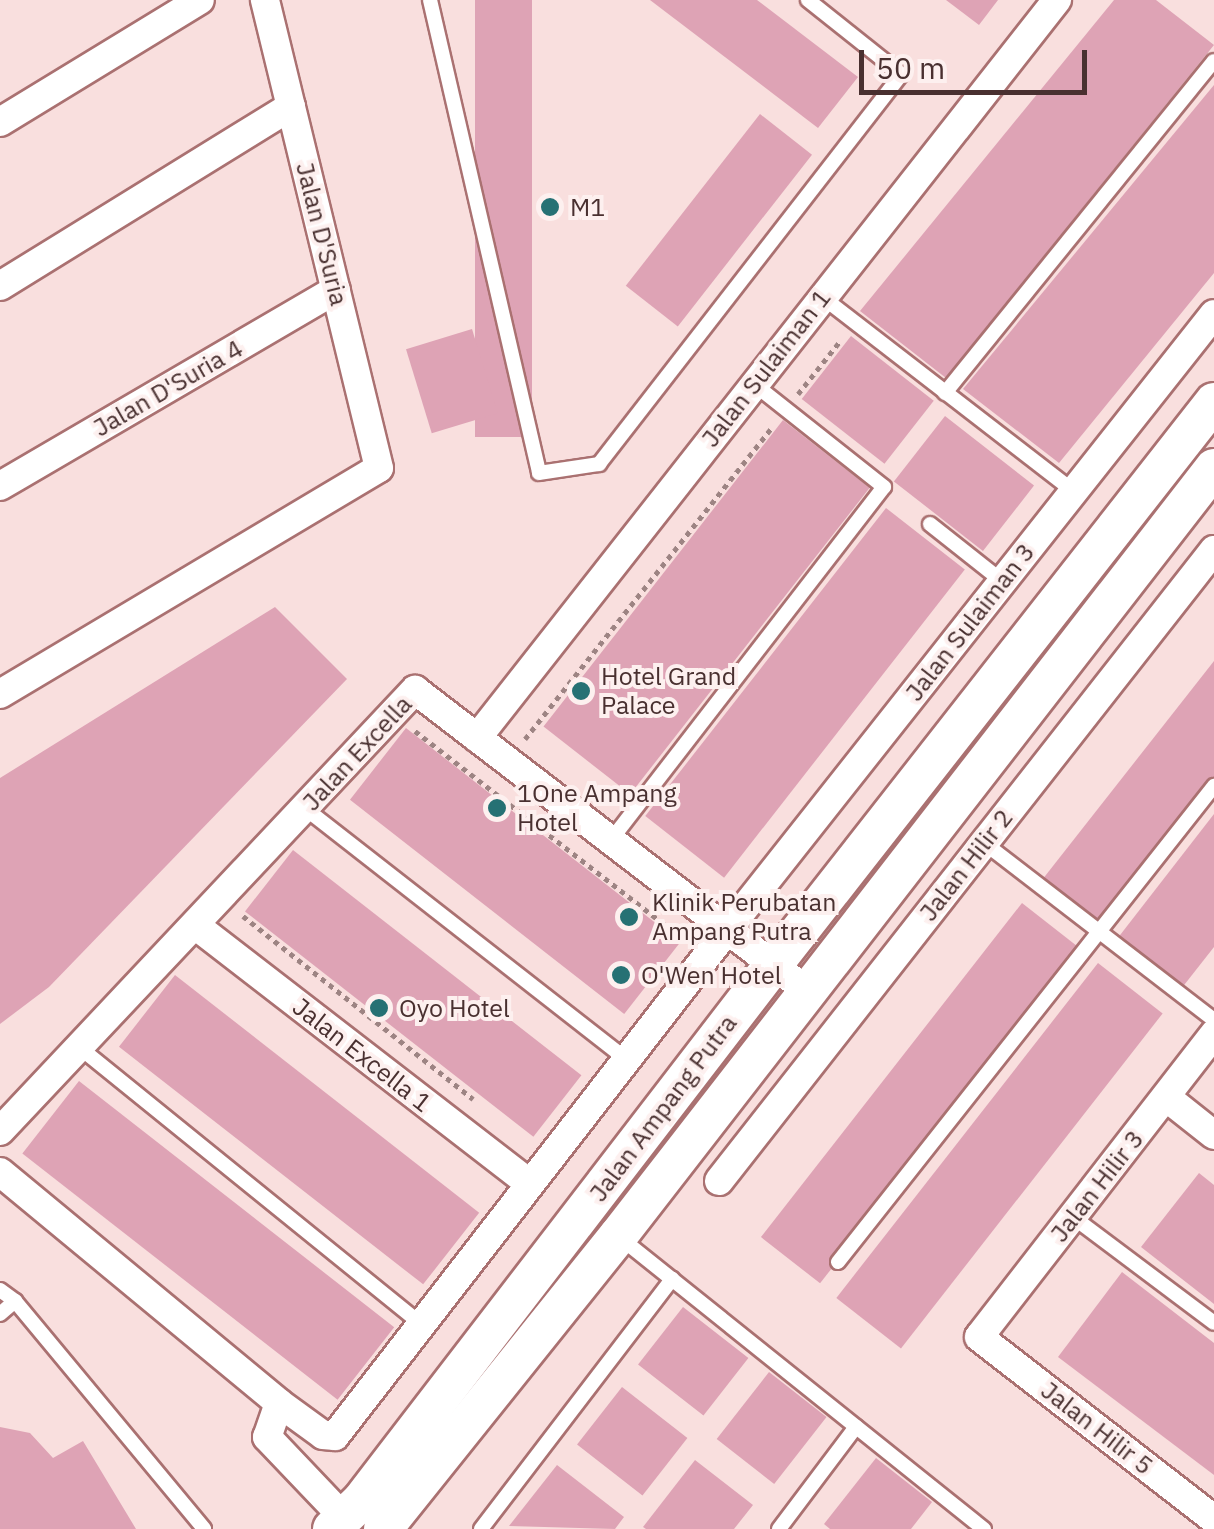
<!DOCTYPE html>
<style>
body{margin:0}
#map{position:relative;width:1214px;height:1529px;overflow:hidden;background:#f9dfde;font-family:"IBM Plex Sans",sans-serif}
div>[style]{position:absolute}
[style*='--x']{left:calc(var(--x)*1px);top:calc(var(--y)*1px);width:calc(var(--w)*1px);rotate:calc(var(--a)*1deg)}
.building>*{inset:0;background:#dea3b5;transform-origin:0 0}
.path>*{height:5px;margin-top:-2.5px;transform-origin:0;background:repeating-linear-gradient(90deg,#9d8483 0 5px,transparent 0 10px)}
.roads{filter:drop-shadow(2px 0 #aa7171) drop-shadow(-2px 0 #aa7171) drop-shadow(0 2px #aa7171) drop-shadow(0 -2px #aa7171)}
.lane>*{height:14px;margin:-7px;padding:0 7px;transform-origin:7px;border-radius:7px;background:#fff}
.street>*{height:28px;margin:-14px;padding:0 14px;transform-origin:14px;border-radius:14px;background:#fff}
.secondary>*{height:38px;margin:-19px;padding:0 19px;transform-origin:19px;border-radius:19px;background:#fff}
.dots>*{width:28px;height:28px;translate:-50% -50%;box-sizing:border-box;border:5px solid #fdf0ef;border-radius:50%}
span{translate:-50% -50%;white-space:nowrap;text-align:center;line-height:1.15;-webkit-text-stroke:8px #fdf0ef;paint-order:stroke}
.poi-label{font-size:25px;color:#493030}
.left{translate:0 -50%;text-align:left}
.street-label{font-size:25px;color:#493030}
.scale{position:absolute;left:859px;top:50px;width:228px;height:45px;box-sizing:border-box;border:5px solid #493030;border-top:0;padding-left:12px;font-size:30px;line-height:35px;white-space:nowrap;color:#493030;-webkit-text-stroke:8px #fdf0ef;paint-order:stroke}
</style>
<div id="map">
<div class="building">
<i style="left:475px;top:0;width:57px;height:437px"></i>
<i style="clip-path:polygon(650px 0,757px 0,858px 77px,818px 128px)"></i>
<i style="clip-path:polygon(946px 0,998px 0,979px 25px)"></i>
<i style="clip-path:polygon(1114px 0,1156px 0,1214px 45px,946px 378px,860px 311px)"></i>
<i style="clip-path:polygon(1214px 85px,1214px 273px,1059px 463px,963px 389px)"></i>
<i style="left:760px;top:114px;width:66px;height:218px;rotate:38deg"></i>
<i style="left:472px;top:329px;width:88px;height:69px;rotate:73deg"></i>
<i style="left:851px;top:336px;width:105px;height:80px;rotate:38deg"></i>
<i style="left:945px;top:416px;width:113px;height:83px;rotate:38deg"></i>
<i style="left:783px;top:420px;width:110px;height:389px;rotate:38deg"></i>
<i style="left:886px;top:508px;width:100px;height:391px;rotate:38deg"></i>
<i style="clip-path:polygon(275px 607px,347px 679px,49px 987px,0 1024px,0 778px)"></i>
<i style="clip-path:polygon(1214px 661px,1214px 780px,1100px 925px,1042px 880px)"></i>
<i style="left:406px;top:728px;width:348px;height:91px;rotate:38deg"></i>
<i style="clip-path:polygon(1214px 814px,1214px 947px,1181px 989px,1117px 939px)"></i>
<i style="left:293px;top:850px;width:366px;height:78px;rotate:38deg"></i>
<i style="left:1022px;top:903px;width:75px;height:424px;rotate:38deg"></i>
<i style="left:1098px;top:963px;width:82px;height:425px;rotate:38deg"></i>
<i style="left:175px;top:975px;width:386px;height:91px;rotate:38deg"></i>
<i style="left:79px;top:1081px;width:400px;height:92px;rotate:38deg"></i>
<i style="clip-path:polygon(1199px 1173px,1214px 1185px,1214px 1304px,1141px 1247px)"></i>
<i style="clip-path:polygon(1122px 1272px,1214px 1343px,1214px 1475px,1058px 1357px)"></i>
<i style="left:683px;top:1307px;width:83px;height:73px;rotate:38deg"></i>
<i style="left:769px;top:1372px;width:73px;height:85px;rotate:38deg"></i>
<i style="left:622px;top:1387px;width:83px;height:73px;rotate:38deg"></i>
<i style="clip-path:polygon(0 1427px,30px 1433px,53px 1458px,83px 1441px,136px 1529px,0 1529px)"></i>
<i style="clip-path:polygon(876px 1458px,932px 1502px,911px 1529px,830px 1529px,824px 1524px)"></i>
<i style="clip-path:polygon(695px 1460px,753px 1505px,734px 1529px,646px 1529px,643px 1527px)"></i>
<i style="clip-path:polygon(557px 1465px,624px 1517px,615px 1529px,509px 1526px)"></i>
</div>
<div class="path">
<i style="--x:798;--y:394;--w:69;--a:-51.5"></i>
<i style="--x:415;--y:731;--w:339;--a:37.8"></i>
<i style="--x:525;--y:739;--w:399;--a:-51.6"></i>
<i style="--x:243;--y:916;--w:294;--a:38.5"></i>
</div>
<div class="roads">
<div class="lane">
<i style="--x:430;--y:0;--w:485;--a:77"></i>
<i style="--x:539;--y:473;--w:61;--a:-8.5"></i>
<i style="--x:599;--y:464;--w:493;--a:-52.2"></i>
<i style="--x:901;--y:74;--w:119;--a:-141.5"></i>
<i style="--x:821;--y:296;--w:319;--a:37.7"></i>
<i style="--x:945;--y:393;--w:427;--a:-51"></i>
<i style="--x:930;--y:524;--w:92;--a:38.4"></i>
<i style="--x:306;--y:809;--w:407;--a:38"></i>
<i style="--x:611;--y:840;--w:446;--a:-52.3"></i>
<i style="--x:884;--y:487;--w:166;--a:-141.6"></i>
<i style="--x:983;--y:842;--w:292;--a:37.6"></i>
<i style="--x:79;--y:1047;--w:440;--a:39"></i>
<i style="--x:1073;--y:1217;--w:176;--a:36.9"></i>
<i style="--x:618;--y:1236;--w:469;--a:38.7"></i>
<i style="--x:838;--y:1262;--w:607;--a:-51.69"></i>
<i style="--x:0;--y:1290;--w:19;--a:36"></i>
<i style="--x:15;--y:1301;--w:296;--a:50.3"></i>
<i style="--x:0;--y:1314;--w:20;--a:-41"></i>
<i style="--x:481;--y:1529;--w:315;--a:-52.6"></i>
<i style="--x:779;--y:1529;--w:128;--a:-53"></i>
</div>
<div class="street">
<i style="--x:0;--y:122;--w:234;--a:-31.4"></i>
<i style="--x:0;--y:286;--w:342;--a:-31.7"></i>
<i style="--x:0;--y:486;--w:389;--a:-30.3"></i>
<i style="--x:0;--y:694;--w:441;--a:-30.8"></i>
<i style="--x:379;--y:468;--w:482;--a:-103.7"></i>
<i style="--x:477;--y:738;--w:939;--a:-51.84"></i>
<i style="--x:195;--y:925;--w:423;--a:37.7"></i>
<i style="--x:1214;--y:1034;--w:383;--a:127.8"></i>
<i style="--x:979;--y:1337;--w:297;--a:37.8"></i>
<i style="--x:1166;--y:1097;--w:61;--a:38.4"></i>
<i style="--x:0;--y:1131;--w:606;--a:-46.74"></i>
<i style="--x:415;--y:690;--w:496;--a:37.5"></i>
<i style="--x:0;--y:1172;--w:362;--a:39.6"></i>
<i style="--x:279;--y:1403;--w:54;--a:36"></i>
<i style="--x:323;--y:1435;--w:12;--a:5"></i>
<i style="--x:335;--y:1436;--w:640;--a:-52.23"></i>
<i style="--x:727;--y:930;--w:785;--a:-51.67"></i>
<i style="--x:719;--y:1181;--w:802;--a:-51.89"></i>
<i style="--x:279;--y:1403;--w:36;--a:109"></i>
<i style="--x:267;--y:1437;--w:113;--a:46.4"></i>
</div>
<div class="secondary">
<i style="--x:332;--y:1529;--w:40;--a:-44"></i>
<i style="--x:361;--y:1501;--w:676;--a:-52.45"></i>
<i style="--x:773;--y:965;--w:715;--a:-51.93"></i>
<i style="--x:383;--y:1529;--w:376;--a:-51.3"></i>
<i style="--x:618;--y:1236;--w:972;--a:-52.19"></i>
</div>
</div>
<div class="dots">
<i style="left:550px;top:207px;background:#267174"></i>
<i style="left:581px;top:691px;background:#267174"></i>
<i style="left:497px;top:808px;background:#267174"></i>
<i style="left:629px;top:917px;background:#267174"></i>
<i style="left:621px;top:975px;background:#267174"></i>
<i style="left:379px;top:1008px;background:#267174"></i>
</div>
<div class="poi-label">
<span class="left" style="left:570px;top:207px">M1</span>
<span class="left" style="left:601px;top:691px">Hotel Grand<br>Palace</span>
<span class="left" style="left:517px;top:808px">1One Ampang<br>Hotel</span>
<span class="left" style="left:652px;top:917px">Klinik Perubatan<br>Ampang Putra</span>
<span class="left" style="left:641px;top:975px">O'Wen Hotel</span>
<span class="left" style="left:399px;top:1008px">Oyo Hotel</span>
</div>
<div class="street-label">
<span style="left:322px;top:234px;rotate:76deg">Jalan D'Suria</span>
<span style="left:766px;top:368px;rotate:-52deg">Jalan Sulaiman 1</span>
<span style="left:168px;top:388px;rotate:-30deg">Jalan D'Suria 4</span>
<span style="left:970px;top:622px;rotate:-52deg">Jalan Sulaiman 3</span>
<span style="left:357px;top:753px;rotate:-47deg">Jalan Excella</span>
<span style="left:966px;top:865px;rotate:-52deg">Jalan Hilir 2</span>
<span style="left:362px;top:1055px;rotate:38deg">Jalan Excella 1</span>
<span style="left:663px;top:1108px;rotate:-53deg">Jalan Ampang Putra</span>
<span style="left:1097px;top:1186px;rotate:-52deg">Jalan Hilir 3</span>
<span style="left:1097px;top:1428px;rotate:38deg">Jalan Hilir 5</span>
</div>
<div class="scale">50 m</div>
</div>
